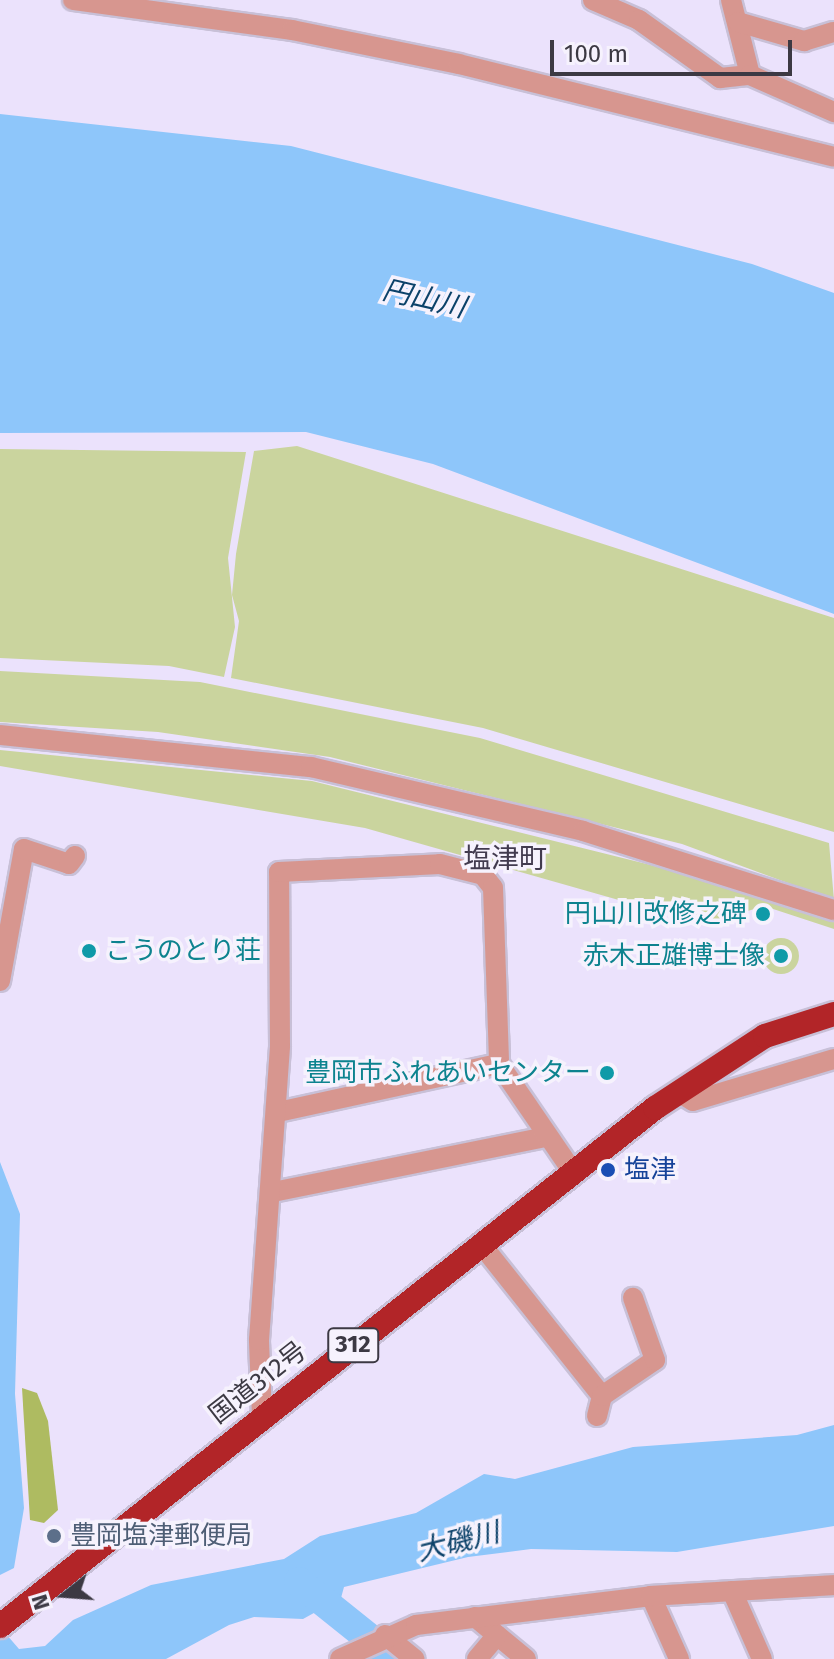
<!DOCTYPE html>
<meta charset="utf-8">
<style>
body{margin:0}
#map{position:relative;width:834px;height:1659px;overflow:hidden;background:#ebe2fc;font-family:"Fira Sans","Noto Sans JP",sans-serif}
div>[style]{position:absolute}
[style*='--x']{left:calc(var(--x)*1px);top:calc(var(--y)*1px);width:calc(var(--w)*1px);rotate:calc(var(--a)*1deg)}
.green>*{inset:0;background:#cad49e}
.round{border-radius:50%}
.forest>*{inset:0;background:#aebb61}
.water>*{inset:0;background:#8ec6fa}
.river>*{height:30px;margin:-15px;padding:0 15px;transform-origin:15px;border-radius:15px;background:#8ec6fa}
.roads{filter:drop-shadow(2px 0 #c8c0d7) drop-shadow(-2px 0 #c8c0d7) drop-shadow(0 2px #c8c0d7) drop-shadow(0 -2px #c8c0d7)}
.minor>*{height:20px;margin:-10px;padding:0 10px;transform-origin:10px;border-radius:10px;background:#d7968f}
.highway>*{height:24px;margin:-12px;padding:0 12px;transform-origin:12px;border-radius:12px;background:#b22528}
.dots>*{width:22px;height:22px;translate:-50% -50%;box-sizing:border-box;border:4px solid #f6f2fd;border-radius:50%}
span{translate:-50% -50%;white-space:nowrap;text-align:center;line-height:1.15;-webkit-text-stroke:7px #f6f2fd;paint-order:stroke}
.shield-label span{padding:2px 6px;background:#f6f2fd;border:2px solid;border-radius:6px;-webkit-text-stroke-width:0}
.shield-label{font-size:24px;color:#3c3943;font-weight:700}
.culture-label{font-size:26px;color:#0d838f}
.right{translate:-100% -50%;text-align:right}
.left{translate:0 -50%;text-align:left}
.transit-label{font-size:26px;color:#164399}
.street-label{font-size:26px;color:#3c3943}
.service-label{font-size:26px;color:#4e5e75}
.water-label{font-size:28px;color:#0c426a;font-style:italic}
.neighbourhood-label{font-size:28px;color:#423b4f}
.north{position:absolute;left:24px;top:1555px;width:80px;height:80px;-webkit-text-stroke:6px #f6f2fd;paint-order:stroke;rotate:253deg;font-size:22px;font-weight:700;line-height:32px;text-align:center;color:#3c3943}
.north::after{content:'';display:block;margin:auto;width:28px;height:36px;background:#3c3943;clip-path:polygon(50% 0,100% 100%,50% 72%,0 100%)}
.scale{position:absolute;left:550px;top:40px;width:242px;height:36px;box-sizing:border-box;border:4px solid #3c3943;border-top:0;padding-left:10px;font-size:24px;line-height:28px;white-space:nowrap;color:#3c3943;-webkit-text-stroke:6px #f6f2fd;paint-order:stroke}
</style>
<div id="map">
<div class="green">
<i style="clip-path:polygon(297px 446px,834px 618px,834px 832px,483px 728px,231px 678px,239px 621px,232px 595px,236px 554px,254px 451px)"></i>
<i style="clip-path:polygon(0 449px,246px 452px,228px 558px,235px 627px,224px 677px,169px 666px,0 658px)"></i>
<i style="clip-path:polygon(0 671px,200px 682px,480px 738px,829px 843px,834px 900px,682px 844px,330px 757px,158px 732px,0 722px)"></i>
<i style="clip-path:polygon(0 750px,312px 781px,679px 872px,834px 922px,834px 929px,764px 906px,709px 923px,689px 920px,365px 828px,0 766px)"></i>
<i class="round" style="left:763px;top:938px;width:36px;height:36px"></i>
</div>
<div class="forest">
<i style="clip-path:polygon(22px 1388px,37px 1393px,48px 1421px,58px 1510px,44px 1523px,30px 1520px)"></i>
</div>
<div class="water">
<i style="clip-path:polygon(0 114px,291px 146px,752px 264px,834px 293px,834px 614px,433px 464px,306px 432px,0 433px)"></i>
<i style="clip-path:polygon(0 1162px,20px 1214px,15px 1394px,24px 1508px,14px 1568px,0 1575px)"></i>
<i style="clip-path:polygon(834px 1425px,834px 1526px,677px 1552px,531px 1549px,468px 1557px,344px 1587px,341px 1598px,303px 1619px,254px 1617px,229px 1625px,166px 1659px,0 1659px,0 1627px,19px 1649px,45px 1646px,73px 1620px,151px 1585px,284px 1559px,320px 1536px,416px 1513px,484px 1474px,515px 1479px,633px 1447px,797px 1435px)"></i>
</div>
<div class="river">
<i style="--x:299;--y:1582;--w:123;--a:38.7"></i>
</div>
<div class="roads">
<div class="minor">
<i style="--x:73;--y:0;--w:221;--a:7.8"></i>
<i style="--x:292;--y:30;--w:170;--a:11.5"></i>
<i style="--x:459;--y:64;--w:386;--a:13.9"></i>
<i style="--x:593;--y:0;--w:50;--a:23.5"></i>
<i style="--x:639;--y:20;--w:100;--a:35.6"></i>
<i style="--x:720;--y:78;--w:30;--a:-6"></i>
<i style="--x:731;--y:0;--w:77;--a:75.8"></i>
<i style="--x:750;--y:75;--w:92;--a:23.8"></i>
<i style="--x:738;--y:22;--w:69;--a:16.1"></i>
<i style="--x:804;--y:41;--w:31;--a:-17"></i>
<i style="--x:0;--y:735;--w:313;--a:5.9"></i>
<i style="--x:311;--y:767;--w:279;--a:13.2"></i>
<i style="--x:583;--y:831;--w:263;--a:17.5"></i>
<i style="--x:0;--y:981;--w:134;--a:-79.7"></i>
<i style="--x:24;--y:849;--w:47;--a:18.4"></i>
<i style="--x:69;--y:864;--w:10;--a:-53"></i>
<i style="--x:678;--y:1092;--w:17;--a:31"></i>
<i style="--x:693;--y:1101;--w:147;--a:-16.6"></i>
<i style="--x:278;--y:1112;--w:226;--a:-12.3"></i>
<i style="--x:273;--y:1192;--w:278;--a:-11.4"></i>
<i style="--x:481;--y:1244;--w:194;--a:51.5"></i>
<i style="--x:262;--y:1416;--w:76;--a:-92.3"></i>
<i style="--x:259;--y:1340;--w:295;--a:-85.9"></i>
<i style="--x:280;--y:1046;--w:174;--a:-90.3"></i>
<i style="--x:279;--y:872;--w:161;--a:-2.8"></i>
<i style="--x:440;--y:864;--w:44;--a:14.3"></i>
<i style="--x:483;--y:875;--w:16;--a:52"></i>
<i style="--x:493;--y:888;--w:176;--a:88"></i>
<i style="--x:499;--y:1064;--w:131;--a:55.6"></i>
<i style="--x:597;--y:1416;--w:21;--a:-76"></i>
<i style="--x:602;--y:1396;--w:64;--a:-34.2"></i>
<i style="--x:655;--y:1360;--w:66;--a:-109.5"></i>
<i style="--x:732;--y:1591;--w:74;--a:66.2"></i>
<i style="--x:651;--y:1596;--w:69;--a:66"></i>
<i style="--x:475;--y:1617;--w:66;--a:39.5"></i>
<i style="--x:385;--y:1635;--w:38;--a:39"></i>
<i style="--x:340;--y:1659;--w:83;--a:-24.1"></i>
<i style="--x:416;--y:1625;--w:237;--a:-7"></i>
<i style="--x:651;--y:1596;--w:183;--a:-3.4"></i>
<i style="--x:477;--y:1659;--w:31;--a:-50"></i>
</div>
<div class="highway">
<i style="--x:0;--y:1626;--w:835;--a:-38.34"></i>
<i style="--x:655;--y:1108;--w:131;--a:-33.2"></i>
<i style="--x:765;--y:1036;--w:72;--a:-17.7"></i>
</div>
</div>
<div class="dots">
<i style="left:763px;top:914px;background:#0f9aa8"></i>
<i style="left:89px;top:951px;background:#0f9aa8"></i>
<i style="left:781px;top:956px;background:#0f9aa8"></i>
<i style="left:607px;top:1073px;background:#0f9aa8"></i>
<i style="left:608px;top:1170px;background:#1a4fb4"></i>
<i style="left:54px;top:1536px;background:#5c6f8a"></i>
</div>
<div class="shield-label">
<span style="left:353px;top:1345px">312</span>
</div>
<div class="culture-label">
<span class="right" style="left:747px;top:914px">円山川改修之碑</span>
<span class="left" style="left:105px;top:951px">こうのとり荘</span>
<span class="right" style="left:765px;top:956px">赤木正雄博士像</span>
<span class="right" style="left:591px;top:1073px">豊岡市ふれあいセンター</span>
</div>
<div class="transit-label">
<span class="left" style="left:624px;top:1170px">塩津</span>
</div>
<div class="street-label">
<span style="left:258px;top:1383px;rotate:-38deg">国道312号</span>
</div>
<div class="service-label">
<span class="left" style="left:70px;top:1536px">豊岡塩津郵便局</span>
</div>
<div class="water-label">
<span style="left:424px;top:299px;rotate:13deg">円山川</span>
<span style="left:458px;top:1542px;rotate:-14deg">大磯川</span>
</div>
<div class="neighbourhood-label">
<span style="left:505px;top:859px">塩津町</span>
</div>
<div class="north">N</div>
<div class="scale">100 m</div>
</div>
